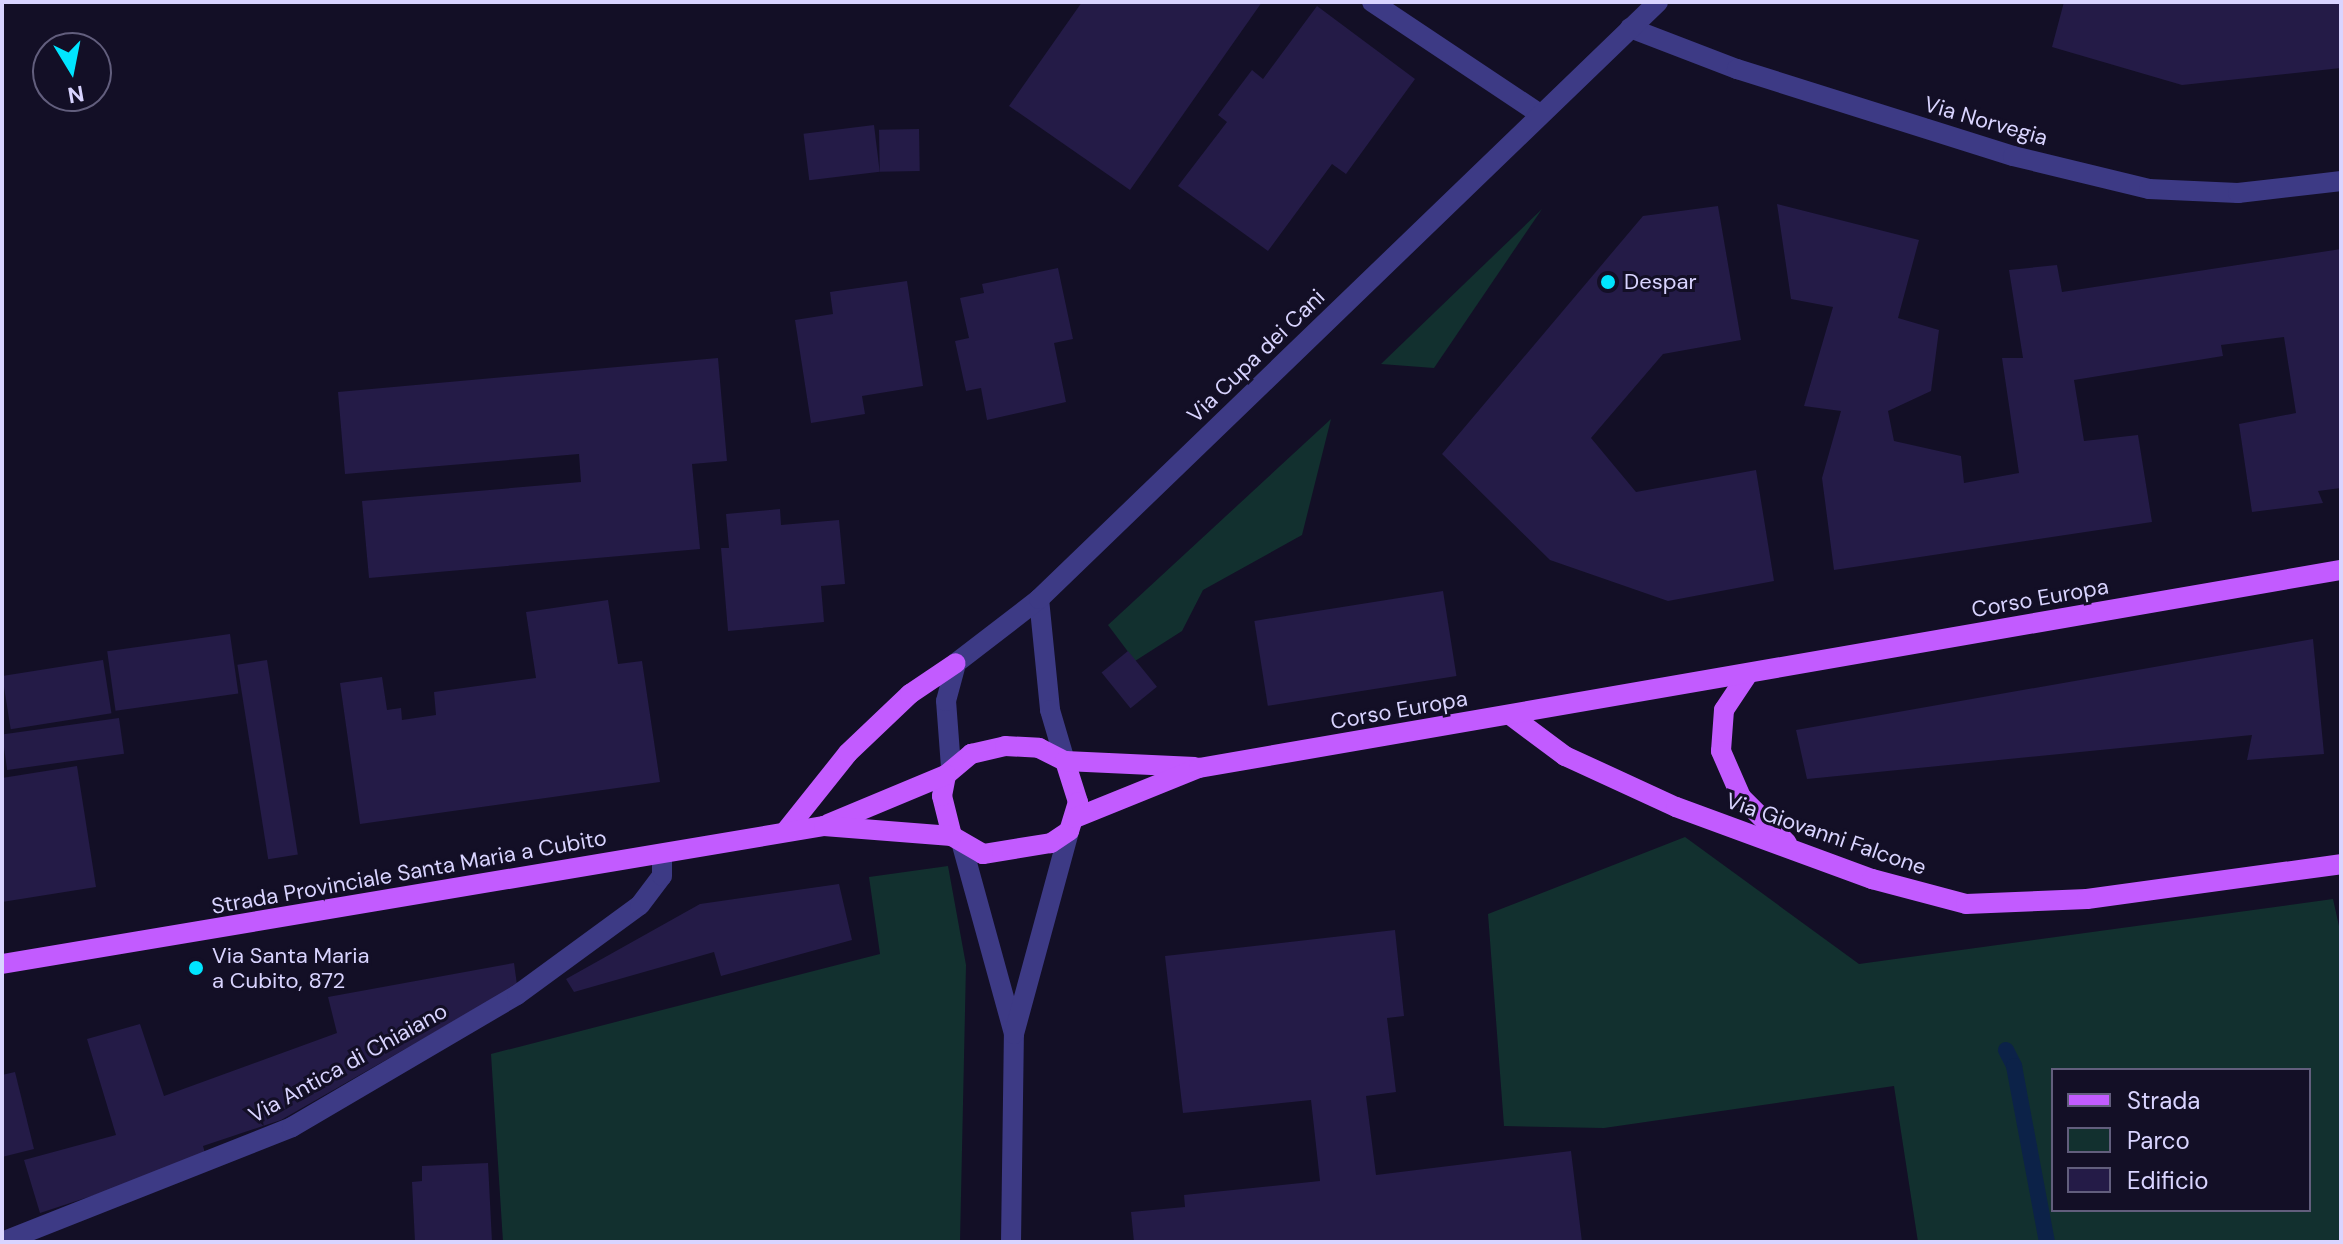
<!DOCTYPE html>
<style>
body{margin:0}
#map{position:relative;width:2343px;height:1244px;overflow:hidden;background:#130f26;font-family:"DM Sans",sans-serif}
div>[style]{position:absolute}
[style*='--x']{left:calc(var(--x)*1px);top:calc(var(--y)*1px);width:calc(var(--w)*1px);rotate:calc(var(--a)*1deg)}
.green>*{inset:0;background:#12302f}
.stream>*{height:16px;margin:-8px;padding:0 8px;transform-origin:8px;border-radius:8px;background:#0c2248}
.building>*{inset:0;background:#241b47;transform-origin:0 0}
.minor>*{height:20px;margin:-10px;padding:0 10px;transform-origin:10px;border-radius:10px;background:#3d3a85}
.major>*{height:20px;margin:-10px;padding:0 10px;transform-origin:10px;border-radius:10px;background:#c25bff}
.dots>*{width:22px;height:22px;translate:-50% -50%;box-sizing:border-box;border:4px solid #130f26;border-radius:50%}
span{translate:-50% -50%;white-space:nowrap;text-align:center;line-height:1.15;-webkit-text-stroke:6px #130f26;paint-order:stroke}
.street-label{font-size:22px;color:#d9d4ff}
.poi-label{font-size:22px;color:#d9d4ff}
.left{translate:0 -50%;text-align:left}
.frame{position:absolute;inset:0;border:4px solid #d9d4ff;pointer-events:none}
.legend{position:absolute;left:2051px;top:1068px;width:260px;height:144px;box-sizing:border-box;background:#130f26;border:2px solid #625e7d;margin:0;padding:10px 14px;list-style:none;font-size:24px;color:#d9d4ff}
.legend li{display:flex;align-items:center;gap:16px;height:40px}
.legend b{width:40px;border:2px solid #625e7d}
.north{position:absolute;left:32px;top:32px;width:80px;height:80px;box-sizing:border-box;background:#130f26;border:2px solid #625e7d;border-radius:50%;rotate:170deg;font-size:22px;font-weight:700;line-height:32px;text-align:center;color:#d9d4ff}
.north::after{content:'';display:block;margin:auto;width:28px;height:36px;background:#00e5ff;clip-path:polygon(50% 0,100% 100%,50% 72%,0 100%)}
</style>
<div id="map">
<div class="green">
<i style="clip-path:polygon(1542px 209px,1434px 368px,1381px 364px)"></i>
<i style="clip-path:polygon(1331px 419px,1302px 535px,1203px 590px,1182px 631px,1135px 661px,1108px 625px)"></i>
<i style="clip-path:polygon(evenodd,1685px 837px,1859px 964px,2333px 899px,2341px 935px,2341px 1242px,1918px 1242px,1894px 1086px,1604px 1128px,1504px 1126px,1488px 914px,1685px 837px,2053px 1070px,2309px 1070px,2309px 1210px,2053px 1210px,2053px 1070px)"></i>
<i style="clip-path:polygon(948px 866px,966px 965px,960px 1242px,503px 1242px,491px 1054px,880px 954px,869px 877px)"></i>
</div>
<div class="stream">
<i style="--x:2006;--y:1050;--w:18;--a:63"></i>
<i style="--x:2014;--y:1066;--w:179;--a:79.4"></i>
</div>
<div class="building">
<i style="clip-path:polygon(1082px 2px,1262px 2px,1130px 190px,1009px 106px)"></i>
<i style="clip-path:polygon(2064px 2px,2341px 2px,2341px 68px,2182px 85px,2052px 47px)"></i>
<i style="clip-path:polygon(1317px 6px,1415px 79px,1346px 174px,1332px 164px,1268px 251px,1178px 186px,1227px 122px,1218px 115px,1252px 70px,1263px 79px)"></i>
<i style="left:874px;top:125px;width:47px;height:71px;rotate:83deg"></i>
<i style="left:919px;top:129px;width:42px;height:40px;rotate:89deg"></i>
<i style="clip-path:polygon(1777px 204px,1919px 240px,1898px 318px,1939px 330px,1931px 391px,1888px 411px,1894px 441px,1961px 456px,1964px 483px,2019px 473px,2002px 358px,2023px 358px,2009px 270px,2057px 265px,2062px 292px,2341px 249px,2341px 488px,2318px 491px,2323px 503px,2252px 512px,2239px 424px,2296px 413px,2284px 337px,2221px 345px,2223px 356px,2074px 380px,2084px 441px,2138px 435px,2152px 522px,1834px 570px,1822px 478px,1841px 411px,1804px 406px,1833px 307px,1791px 299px)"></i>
<i style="clip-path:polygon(1718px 206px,1741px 340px,1663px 354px,1591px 438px,1636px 492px,1756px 470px,1774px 581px,1668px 601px,1550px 560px,1442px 454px,1643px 216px)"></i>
<i style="clip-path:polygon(1058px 268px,1073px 339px,1054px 343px,1066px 402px,987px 420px,981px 388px,966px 391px,955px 341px,969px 338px,960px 298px,984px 293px,982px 284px)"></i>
<i style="clip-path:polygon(907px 281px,923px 386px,862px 396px,865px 414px,811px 423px,795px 320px,833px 314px,830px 292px)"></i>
<i style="clip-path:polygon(718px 358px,727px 461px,692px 464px,700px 549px,369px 578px,362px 501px,581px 482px,579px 454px,345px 474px,338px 392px)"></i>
<i style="clip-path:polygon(780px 509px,781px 525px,839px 520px,845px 584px,821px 586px,824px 622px,728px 631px,721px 548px,729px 548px,726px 514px)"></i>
<i style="left:1443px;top:591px;width:86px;height:191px;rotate:81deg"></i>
<i style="clip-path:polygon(608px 600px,618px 664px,642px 661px,660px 782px,360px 824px,340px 683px,382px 677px,387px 710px,401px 708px,402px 720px,436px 715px,434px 692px,536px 678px,526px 612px)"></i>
<i style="left:230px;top:634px;width:60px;height:124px;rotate:82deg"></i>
<i style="clip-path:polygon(2313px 639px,2324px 754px,2247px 760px,2252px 735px,1807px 779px,1796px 730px)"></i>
<i style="left:1128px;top:651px;width:46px;height:34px;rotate:51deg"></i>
<i style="left:103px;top:660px;width:54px;height:102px;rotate:81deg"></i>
<i style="left:267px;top:660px;width:197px;height:30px;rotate:81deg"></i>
<i style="left:119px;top:718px;width:36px;height:118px;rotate:82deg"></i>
<i style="clip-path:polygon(77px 766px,96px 887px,2px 902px,2px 778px)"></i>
<i style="clip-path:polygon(839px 884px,852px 940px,721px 976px,714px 952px,574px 992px,566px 979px,700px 904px)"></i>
<i style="clip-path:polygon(1395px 930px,1404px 1016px,1387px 1018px,1396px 1092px,1366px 1096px,1376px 1175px,1571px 1151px,1582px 1242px,1134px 1242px,1131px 1212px,1185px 1207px,1184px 1195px,1320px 1181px,1311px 1100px,1183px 1113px,1165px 956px)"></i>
<i style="clip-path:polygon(514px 963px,517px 985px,281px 1120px,203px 1146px,205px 1153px,131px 1183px,40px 1213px,24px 1160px,116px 1135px,87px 1039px,140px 1024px,164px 1096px,337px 1033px,328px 997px)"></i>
<i style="clip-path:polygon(15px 1072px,34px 1149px,2px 1157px,2px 1075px)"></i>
<i style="clip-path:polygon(488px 1163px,492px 1242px,415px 1242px,412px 1182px,422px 1181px,422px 1166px)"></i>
</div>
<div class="minor">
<i style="--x:1372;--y:2;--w:202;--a:33.7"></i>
<i style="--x:1630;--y:28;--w:115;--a:21"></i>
<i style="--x:1737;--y:69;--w:289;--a:17.5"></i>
<i style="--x:2013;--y:156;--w:140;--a:13.6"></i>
<i style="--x:2149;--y:189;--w:89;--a:2.6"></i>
<i style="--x:2238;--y:193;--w:104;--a:-6.6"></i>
<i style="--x:1039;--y:599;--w:112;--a:84.3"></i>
<i style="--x:1050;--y:710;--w:53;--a:73.6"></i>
<i style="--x:951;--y:767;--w:66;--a:-94.3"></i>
<i style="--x:946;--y:701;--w:39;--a:-75"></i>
<i style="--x:956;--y:663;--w:105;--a:-37.6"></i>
<i style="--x:1039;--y:599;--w:860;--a:-43.96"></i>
<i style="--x:962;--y:845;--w:196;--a:74.6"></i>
<i style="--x:2;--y:1242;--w:312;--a:-21.6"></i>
<i style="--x:292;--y:1127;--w:261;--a:-30.4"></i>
<i style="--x:517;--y:995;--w:152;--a:-36.2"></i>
<i style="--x:640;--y:905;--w:36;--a:-53"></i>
<i style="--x:662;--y:876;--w:22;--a:-90"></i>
<i style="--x:1011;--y:1242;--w:208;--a:-89.2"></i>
<i style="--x:1014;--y:1034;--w:210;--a:-74.8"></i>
</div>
<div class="major">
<i style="--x:1748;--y:674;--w:43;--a:123.7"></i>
<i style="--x:1724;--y:710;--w:41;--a:94.2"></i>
<i style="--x:1721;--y:751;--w:50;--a:66.5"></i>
<i style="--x:1741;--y:797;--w:65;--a:45"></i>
<i style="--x:1510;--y:715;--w:69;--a:36.7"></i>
<i style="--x:1565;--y:756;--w:122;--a:24.7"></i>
<i style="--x:1676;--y:807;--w:209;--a:20.2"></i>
<i style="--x:1872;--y:879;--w:97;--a:14.9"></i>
<i style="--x:1966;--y:904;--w:121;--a:-2.4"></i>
<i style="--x:2087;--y:899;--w:256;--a:-7.8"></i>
<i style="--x:1065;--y:761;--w:43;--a:72.4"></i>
<i style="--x:1078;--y:802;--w:30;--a:107"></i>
<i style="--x:1069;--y:831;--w:22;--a:146"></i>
<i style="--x:1051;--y:843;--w:69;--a:170.8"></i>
<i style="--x:983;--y:854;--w:36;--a:-150"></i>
<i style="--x:952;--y:836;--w:41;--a:-104"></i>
<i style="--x:942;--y:796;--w:21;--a:-79"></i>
<i style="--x:946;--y:775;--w:33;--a:-40"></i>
<i style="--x:971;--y:754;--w:35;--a:-13"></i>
<i style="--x:1005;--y:746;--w:34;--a:3"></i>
<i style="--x:1039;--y:748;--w:29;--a:27"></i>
<i style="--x:1065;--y:761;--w:130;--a:2.6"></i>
<i style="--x:1075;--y:818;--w:134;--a:-22"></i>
<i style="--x:1199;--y:768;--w:1159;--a:-9.84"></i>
<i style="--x:828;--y:824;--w:128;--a:-22.6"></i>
<i style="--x:785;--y:832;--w:101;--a:-51.4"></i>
<i style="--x:848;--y:753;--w:86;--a:-43.6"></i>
<i style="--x:910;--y:694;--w:55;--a:-34"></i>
<i style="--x:2;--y:964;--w:834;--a:-9.53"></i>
<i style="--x:824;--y:826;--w:128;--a:4.5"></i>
</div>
<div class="dots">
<i style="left:1608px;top:282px;background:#00e5ff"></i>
<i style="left:196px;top:968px;background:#00e5ff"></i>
</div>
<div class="street-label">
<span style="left:1986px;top:121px;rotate:16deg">Via Norvegia</span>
<span style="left:1256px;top:356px;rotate:-44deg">Via Cupa dei Cani</span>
<span style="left:2040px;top:598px;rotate:-10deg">Corso Europa</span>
<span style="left:1399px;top:710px;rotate:-10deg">Corso Europa</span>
<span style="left:1826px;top:834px;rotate:19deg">Via Giovanni Falcone</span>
<span style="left:409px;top:872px;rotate:-10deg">Strada Provinciale Santa Maria a Cubito</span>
<span style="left:348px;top:1063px;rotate:-29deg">Via Antica di Chiaiano</span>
</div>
<div class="poi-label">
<span class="left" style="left:1624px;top:282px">Despar</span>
<span class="left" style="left:212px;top:968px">Via Santa Maria<br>a Cubito, 872</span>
</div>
<div class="frame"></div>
<ul class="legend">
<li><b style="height:10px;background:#c25bff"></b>Strada</li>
<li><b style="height:22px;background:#12302f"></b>Parco</li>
<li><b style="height:22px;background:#241b47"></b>Edificio</li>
</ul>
<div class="north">N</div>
</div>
